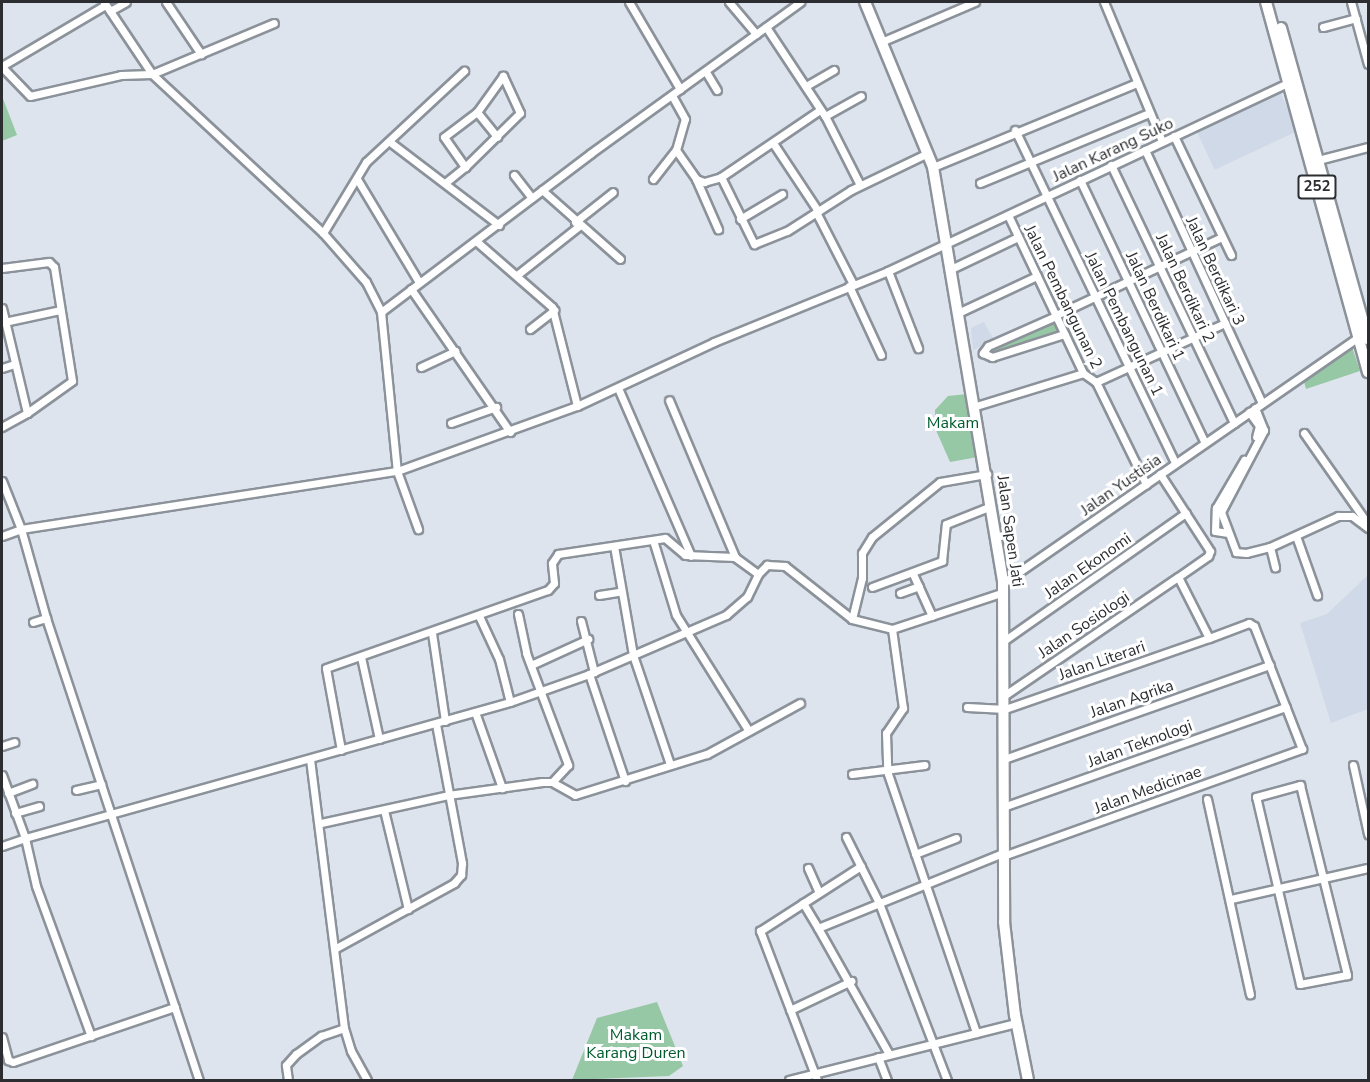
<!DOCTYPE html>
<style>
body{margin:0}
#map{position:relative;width:1370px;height:1082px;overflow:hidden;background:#dde4ed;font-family:"Nunito Sans",sans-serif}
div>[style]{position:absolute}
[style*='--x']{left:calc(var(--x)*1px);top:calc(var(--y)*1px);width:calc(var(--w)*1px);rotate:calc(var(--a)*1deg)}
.built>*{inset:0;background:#cfd9e8;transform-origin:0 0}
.green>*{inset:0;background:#97c8a5}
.roads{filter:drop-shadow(2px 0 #8c929a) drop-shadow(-2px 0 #8c929a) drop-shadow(0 2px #8c929a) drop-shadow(0 -2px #8c929a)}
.street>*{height:7px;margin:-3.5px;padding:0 3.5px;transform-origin:3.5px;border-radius:3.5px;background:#fff}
.secondary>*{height:10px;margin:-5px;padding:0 5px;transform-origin:5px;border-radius:5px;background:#fff}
.primary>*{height:10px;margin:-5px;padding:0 5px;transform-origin:5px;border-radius:5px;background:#fff}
span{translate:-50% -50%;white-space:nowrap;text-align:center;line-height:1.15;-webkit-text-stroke:6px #fff;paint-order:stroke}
.shield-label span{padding:2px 4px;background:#fff;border:2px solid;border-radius:4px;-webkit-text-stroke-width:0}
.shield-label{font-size:15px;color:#2b2d31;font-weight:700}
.street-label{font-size:16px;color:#2b2d31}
.park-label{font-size:16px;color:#005c2f}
.frame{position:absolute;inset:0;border:3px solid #2b2d31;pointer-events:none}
</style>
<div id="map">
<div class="built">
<i style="left:1279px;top:90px;width:45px;height:92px;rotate:65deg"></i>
<i style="clip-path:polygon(984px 322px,994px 340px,973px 350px,971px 328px)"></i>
<i style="clip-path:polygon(1368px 575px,1368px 709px,1331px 723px,1300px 623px,1327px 614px)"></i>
</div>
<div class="green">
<i style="clip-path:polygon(2px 96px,17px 135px,2px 141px)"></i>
<i style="clip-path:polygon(1054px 319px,1061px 332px,990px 356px,986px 350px)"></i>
<i style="clip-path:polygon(1352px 347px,1360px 371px,1306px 389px,1303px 378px)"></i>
<i style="clip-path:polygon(967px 394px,978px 457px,950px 462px,935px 428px,935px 410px,948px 396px)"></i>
<i style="clip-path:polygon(657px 1002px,683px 1066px,669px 1076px,572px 1080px,597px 1018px)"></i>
</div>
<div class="roads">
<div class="street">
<i style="--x:104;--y:2;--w:87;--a:56.3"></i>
<i style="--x:152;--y:74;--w:233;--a:42.9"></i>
<i style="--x:323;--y:233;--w:65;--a:48.7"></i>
<i style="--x:366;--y:282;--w:34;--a:63"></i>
<i style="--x:381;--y:312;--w:160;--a:84.3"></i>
<i style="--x:397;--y:471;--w:191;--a:-19.9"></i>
<i style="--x:577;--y:406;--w:151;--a:-25"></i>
<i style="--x:714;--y:342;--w:188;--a:-22.2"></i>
<i style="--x:888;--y:271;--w:443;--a:-25.2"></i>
<i style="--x:166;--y:2;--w:63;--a:56.1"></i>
<i style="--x:629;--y:2;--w:101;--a:59.6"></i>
<i style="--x:729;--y:2;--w:42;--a:49.8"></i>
<i style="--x:1104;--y:2;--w:151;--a:67.4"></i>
<i style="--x:1351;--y:2;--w:64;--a:74.7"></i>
<i style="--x:110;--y:11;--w:18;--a:-29"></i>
<i style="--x:766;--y:27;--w:107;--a:56.5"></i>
<i style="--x:825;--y:116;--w:77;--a:63.1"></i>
<i style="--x:1323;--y:27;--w:34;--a:-15"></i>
<i style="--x:881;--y:42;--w:102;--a:-23.1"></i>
<i style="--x:2;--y:66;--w:120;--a:-30.6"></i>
<i style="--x:2;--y:67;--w:40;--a:46"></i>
<i style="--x:30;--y:96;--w:93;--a:-13"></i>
<i style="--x:121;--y:75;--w:31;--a:-2"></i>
<i style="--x:152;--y:74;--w:132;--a:-22.7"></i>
<i style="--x:706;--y:72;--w:21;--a:59"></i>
<i style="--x:806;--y:86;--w:32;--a:-30"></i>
<i style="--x:477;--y:112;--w:32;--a:51"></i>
<i style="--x:825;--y:116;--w:41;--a:-29.1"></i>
<i style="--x:1015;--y:130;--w:369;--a:64.3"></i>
<i style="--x:1174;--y:136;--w:132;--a:64.4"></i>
<i style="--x:390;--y:142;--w:137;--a:37.3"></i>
<i style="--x:773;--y:143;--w:82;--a:56.5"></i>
<i style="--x:676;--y:150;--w:35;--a:55"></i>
<i style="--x:696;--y:179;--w:9;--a:21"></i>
<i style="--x:704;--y:182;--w:18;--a:-16"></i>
<i style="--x:721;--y:177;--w:120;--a:-34.1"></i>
<i style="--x:1145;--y:150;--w:279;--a:65.2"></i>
<i style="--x:1318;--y:160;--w:52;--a:-14.6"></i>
<i style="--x:1111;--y:165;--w:286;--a:64.5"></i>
<i style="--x:933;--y:167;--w:221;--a:-22.4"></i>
<i style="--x:514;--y:175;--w:29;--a:52"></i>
<i style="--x:721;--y:177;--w:75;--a:63.8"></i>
<i style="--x:754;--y:244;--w:35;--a:-22"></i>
<i style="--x:787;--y:231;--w:76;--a:-32.6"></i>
<i style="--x:851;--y:190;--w:85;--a:-25.7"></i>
<i style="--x:357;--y:179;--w:120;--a:59"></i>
<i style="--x:653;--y:179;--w:37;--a:-52"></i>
<i style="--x:676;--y:150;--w:32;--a:-74"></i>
<i style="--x:685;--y:119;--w:26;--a:-119"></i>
<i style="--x:696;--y:179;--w:55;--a:66.3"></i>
<i style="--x:1080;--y:180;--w:291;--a:64.6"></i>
<i style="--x:445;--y:183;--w:26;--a:-39"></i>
<i style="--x:465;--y:167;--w:77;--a:-44.5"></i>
<i style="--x:520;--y:113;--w:41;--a:-114.7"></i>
<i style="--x:503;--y:76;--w:44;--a:125.8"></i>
<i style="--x:477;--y:112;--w:41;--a:142.9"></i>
<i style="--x:444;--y:137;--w:37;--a:55"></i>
<i style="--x:980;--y:183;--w:183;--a:-22.5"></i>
<i style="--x:542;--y:190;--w:104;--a:41.5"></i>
<i style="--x:816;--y:212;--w:81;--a:62.8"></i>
<i style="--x:1008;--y:215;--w:175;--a:64.6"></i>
<i style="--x:1083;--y:373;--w:16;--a:35"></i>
<i style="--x:1096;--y:382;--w:114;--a:63.9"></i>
<i style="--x:740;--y:219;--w:49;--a:-30.8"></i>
<i style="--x:575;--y:222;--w:48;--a:-38.3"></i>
<i style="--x:323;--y:233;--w:83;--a:-58.8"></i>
<i style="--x:366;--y:162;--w:134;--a:-42.9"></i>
<i style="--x:476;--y:241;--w:101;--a:41"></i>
<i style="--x:552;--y:307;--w:102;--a:75.8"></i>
<i style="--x:2;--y:268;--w:47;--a:-7.3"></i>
<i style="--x:49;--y:262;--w:7;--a:45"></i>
<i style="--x:54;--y:267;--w:115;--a:81"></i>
<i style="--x:72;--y:381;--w:55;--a:144.6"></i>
<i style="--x:953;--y:268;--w:72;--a:-25.5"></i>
<i style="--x:888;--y:271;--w:83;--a:68.7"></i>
<i style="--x:517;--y:275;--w:79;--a:-38.3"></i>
<i style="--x:849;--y:286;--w:76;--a:65.1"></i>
<i style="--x:411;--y:289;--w:174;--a:55.3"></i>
<i style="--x:2;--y:308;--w:108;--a:76.6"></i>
<i style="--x:27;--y:413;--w:29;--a:151"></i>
<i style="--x:381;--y:312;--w:263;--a:-37.1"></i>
<i style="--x:591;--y:153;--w:258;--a:-35.8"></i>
<i style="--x:960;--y:312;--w:85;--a:-25.1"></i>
<i style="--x:1056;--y:315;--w:183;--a:-25.2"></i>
<i style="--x:1056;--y:316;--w:74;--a:156.2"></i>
<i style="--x:988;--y:346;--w:9;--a:126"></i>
<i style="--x:983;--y:353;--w:10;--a:24"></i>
<i style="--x:992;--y:357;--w:76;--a:-17.7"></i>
<i style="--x:4;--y:322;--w:57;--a:-12.1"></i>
<i style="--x:530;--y:329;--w:31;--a:-38"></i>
<i style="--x:421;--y:367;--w:38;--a:-25"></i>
<i style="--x:2;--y:368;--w:13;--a:-18"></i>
<i style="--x:1096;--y:382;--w:142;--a:-24.6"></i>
<i style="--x:618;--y:388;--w:183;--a:66.5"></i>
<i style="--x:976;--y:406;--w:112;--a:-17.1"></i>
<i style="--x:1255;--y:408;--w:24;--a:68"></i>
<i style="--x:1264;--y:430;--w:93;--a:117.7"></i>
<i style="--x:1221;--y:512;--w:43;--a:69.4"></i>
<i style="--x:1236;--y:552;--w:10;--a:6"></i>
<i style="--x:1246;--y:553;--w:25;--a:-14"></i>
<i style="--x:1270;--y:547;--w:75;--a:-24.5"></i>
<i style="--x:1338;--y:516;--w:14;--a:0"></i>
<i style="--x:1352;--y:516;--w:20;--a:37"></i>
<i style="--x:1249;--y:412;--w:17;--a:54"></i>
<i style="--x:1259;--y:426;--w:11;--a:105"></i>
<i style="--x:451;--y:423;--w:48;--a:-19.6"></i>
<i style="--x:1304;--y:433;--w:110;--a:55"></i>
<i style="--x:2;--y:481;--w:52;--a:68.4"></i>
<i style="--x:21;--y:529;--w:92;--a:74.3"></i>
<i style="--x:46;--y:618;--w:487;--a:71.7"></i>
<i style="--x:1228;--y:533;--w:13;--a:-171"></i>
<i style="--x:1215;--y:531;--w:23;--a:-88"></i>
<i style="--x:1216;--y:508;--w:56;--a:-59.7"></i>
<i style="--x:2;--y:536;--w:20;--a:-20"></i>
<i style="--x:21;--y:529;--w:380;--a:-8.8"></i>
<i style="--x:397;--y:471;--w:62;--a:70.1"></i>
<i style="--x:1296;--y:536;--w:63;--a:70.4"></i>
<i style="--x:653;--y:540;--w:78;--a:73"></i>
<i style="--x:676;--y:615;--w:136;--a:57.9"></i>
<i style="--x:614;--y:546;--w:111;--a:80.1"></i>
<i style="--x:633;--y:655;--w:115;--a:71.3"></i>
<i style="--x:1270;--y:547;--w:21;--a:76"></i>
<i style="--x:758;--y:574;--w:13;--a:-45"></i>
<i style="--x:767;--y:565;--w:18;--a:3"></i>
<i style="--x:785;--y:566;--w:85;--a:38.3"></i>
<i style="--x:852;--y:619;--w:41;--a:14"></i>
<i style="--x:892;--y:629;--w:118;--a:-18.3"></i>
<i style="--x:913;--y:574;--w:46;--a:65.7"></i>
<i style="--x:1003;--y:583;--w:436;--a:-34.7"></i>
<i style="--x:872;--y:587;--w:75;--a:-20.4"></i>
<i style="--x:942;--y:561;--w:37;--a:-84"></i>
<i style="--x:946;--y:524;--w:48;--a:-21.8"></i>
<i style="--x:900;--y:593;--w:20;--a:-20"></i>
<i style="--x:599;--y:595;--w:20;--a:-9"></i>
<i style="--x:518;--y:614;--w:40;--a:78"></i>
<i style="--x:526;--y:653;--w:120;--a:69.4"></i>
<i style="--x:568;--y:765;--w:23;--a:133"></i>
<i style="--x:479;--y:616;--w:47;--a:65.1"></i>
<i style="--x:499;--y:659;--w:44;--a:75.7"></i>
<i style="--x:852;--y:619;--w:42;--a:-76.3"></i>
<i style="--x:862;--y:578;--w:25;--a:-90"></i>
<i style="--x:862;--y:553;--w:19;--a:-58"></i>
<i style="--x:872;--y:537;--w:87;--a:-39"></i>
<i style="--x:940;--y:482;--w:48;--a:-9.7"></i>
<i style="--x:581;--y:621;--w:53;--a:75.7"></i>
<i style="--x:33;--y:622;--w:14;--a:-17"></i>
<i style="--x:892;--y:629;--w:80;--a:82.1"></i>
<i style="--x:903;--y:708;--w:30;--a:124"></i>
<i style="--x:886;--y:733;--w:38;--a:88"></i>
<i style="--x:887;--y:771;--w:277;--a:71.2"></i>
<i style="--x:432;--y:633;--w:89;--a:81.6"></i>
<i style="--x:1005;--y:640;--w:221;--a:-35.1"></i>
<i style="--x:361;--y:657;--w:84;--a:77.6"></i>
<i style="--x:531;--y:665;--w:63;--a:-24.5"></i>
<i style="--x:589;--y:674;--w:113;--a:71.4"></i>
<i style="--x:1005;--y:695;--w:209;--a:-34.3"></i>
<i style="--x:967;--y:707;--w:38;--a:3"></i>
<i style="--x:1005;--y:709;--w:216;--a:-19.2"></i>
<i style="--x:475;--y:712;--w:81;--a:70.4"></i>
<i style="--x:2;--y:746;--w:13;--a:-18"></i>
<i style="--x:341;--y:750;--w:83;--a:-100.4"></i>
<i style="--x:326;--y:668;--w:235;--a:-19.4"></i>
<i style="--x:548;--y:590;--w:9;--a:-49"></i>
<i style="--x:554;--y:583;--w:20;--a:-96"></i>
<i style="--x:552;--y:563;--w:11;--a:-56"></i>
<i style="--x:558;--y:554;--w:108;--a:-8.5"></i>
<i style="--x:665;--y:538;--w:26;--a:40"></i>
<i style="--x:685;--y:555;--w:50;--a:2.3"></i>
<i style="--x:310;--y:759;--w:271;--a:82.8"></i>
<i style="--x:344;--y:1028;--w:24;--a:73"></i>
<i style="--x:351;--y:1051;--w:33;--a:61"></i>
<i style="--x:1004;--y:759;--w:282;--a:-19.5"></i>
<i style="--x:1353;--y:765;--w:71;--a:77.7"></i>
<i style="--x:852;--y:774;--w:73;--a:-7.1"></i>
<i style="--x:2;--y:775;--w:67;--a:69.9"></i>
<i style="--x:25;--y:838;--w:504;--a:-15.66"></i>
<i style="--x:510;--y:702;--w:84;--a:-19.5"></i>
<i style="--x:589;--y:674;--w:149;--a:-23.3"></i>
<i style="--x:726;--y:615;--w:28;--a:-41"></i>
<i style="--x:747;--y:597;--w:25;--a:-64"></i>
<i style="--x:758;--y:574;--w:29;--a:-144"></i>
<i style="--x:735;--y:557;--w:170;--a:-112.8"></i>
<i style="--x:1300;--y:785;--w:196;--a:76.1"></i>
<i style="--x:1347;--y:975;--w:48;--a:169.2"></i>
<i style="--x:1300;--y:984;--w:192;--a:-103.2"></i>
<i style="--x:1256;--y:797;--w:46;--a:-15.3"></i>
<i style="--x:76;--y:790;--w:26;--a:-13"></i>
<i style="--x:8;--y:793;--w:26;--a:-21"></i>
<i style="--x:1207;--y:799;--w:200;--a:77.6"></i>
<i style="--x:1003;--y:807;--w:300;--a:-19.5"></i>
<i style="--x:384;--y:810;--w:102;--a:76.4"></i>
<i style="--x:15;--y:813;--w:25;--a:-16"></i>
<i style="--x:321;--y:823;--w:130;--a:-12.4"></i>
<i style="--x:448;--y:795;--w:95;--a:-7.9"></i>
<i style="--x:542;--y:782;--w:10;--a:0"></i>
<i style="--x:552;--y:782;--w:26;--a:29"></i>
<i style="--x:575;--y:795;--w:138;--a:-17.3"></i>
<i style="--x:707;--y:754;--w:106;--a:-28.7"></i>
<i style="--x:846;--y:837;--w:74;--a:63.4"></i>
<i style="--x:879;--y:903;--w:190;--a:69"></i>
<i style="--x:2;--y:846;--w:24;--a:-19"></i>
<i style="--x:25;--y:838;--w:49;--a:77.1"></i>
<i style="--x:36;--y:886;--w:160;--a:69.9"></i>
<i style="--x:915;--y:854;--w:44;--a:-21.3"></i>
<i style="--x:1003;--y:856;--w:318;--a:-19.7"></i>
<i style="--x:1302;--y:749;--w:132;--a:-111.3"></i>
<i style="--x:1254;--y:626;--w:6;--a:-149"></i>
<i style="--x:1249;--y:623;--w:43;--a:159.4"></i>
<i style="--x:1209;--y:638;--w:68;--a:-116.9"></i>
<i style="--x:1178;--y:577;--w:37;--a:-35"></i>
<i style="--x:1208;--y:556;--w:5;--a:-68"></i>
<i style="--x:1210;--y:551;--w:92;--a:-123"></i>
<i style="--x:808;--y:868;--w:27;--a:66"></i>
<i style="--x:1231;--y:899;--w:140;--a:-12.8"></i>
<i style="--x:803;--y:903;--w:29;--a:59"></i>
<i style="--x:336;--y:948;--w:135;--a:-28.8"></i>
<i style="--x:454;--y:883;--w:11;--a:-49"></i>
<i style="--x:461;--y:875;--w:12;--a:-85"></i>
<i style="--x:462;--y:863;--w:141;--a:-100.6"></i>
<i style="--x:790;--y:1010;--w:68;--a:-25.4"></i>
<i style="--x:2;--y:1037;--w:24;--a:75"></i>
<i style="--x:8;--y:1060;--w:5;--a:22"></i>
<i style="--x:13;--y:1062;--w:171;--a:-18.8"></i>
<i style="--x:889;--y:1054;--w:145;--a:-119.4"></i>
<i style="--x:818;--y:928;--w:200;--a:-22.1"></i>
<i style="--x:878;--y:1057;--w:25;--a:69"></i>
<i style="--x:288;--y:1080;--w:15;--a:-98"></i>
<i style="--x:286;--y:1065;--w:15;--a:-48"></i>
<i style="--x:296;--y:1054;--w:31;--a:-36"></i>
<i style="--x:321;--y:1036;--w:24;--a:-19"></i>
<i style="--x:789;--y:1080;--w:234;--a:-14.1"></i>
<i style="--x:817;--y:1080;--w:160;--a:-110.9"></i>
<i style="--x:760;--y:931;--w:120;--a:-32.8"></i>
</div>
<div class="secondary">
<i style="--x:865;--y:2;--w:178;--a:67.6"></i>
<i style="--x:933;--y:167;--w:422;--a:80.4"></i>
<i style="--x:1003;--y:583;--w:339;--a:89.8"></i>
<i style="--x:1004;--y:922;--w:94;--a:83.3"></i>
<i style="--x:1015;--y:1015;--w:66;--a:78.7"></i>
</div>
<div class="primary">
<i style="--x:1266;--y:2;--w:384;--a:74.6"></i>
<i style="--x:1281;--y:28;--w:323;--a:74.4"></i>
</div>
</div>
<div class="shield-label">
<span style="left:1317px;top:187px">252</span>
</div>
<div class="street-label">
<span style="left:1113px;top:150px;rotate:-25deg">Jalan Karang Suko</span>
<span style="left:1215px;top:271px;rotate:65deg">Jalan Berdikari 3</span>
<span style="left:1185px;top:288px;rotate:65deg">Jalan Berdikari 2</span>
<span style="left:1063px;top:297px;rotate:64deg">Jalan Pembangunan 2</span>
<span style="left:1155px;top:306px;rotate:65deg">Jalan Berdikari 1</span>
<span style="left:1124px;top:324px;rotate:64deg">Jalan Pembangunan 1</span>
<span style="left:1121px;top:485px;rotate:-35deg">Jalan Yustisia</span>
<span style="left:1010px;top:531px;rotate:82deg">Jalan Sapen Jati</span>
<span style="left:1088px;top:566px;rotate:-35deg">Jalan Ekonomi</span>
<span style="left:1084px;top:625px;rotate:-34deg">Jalan Sosiologi</span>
<span style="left:1102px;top:661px;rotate:-19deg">Jalan Literari</span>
<span style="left:1132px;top:699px;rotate:-19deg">Jalan Agrika</span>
<span style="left:1140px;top:744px;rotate:-20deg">Jalan Teknologi</span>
<span style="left:1148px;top:790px;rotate:-20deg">Jalan Medicinae</span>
</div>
<div class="park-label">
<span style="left:953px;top:423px">Makam</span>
<span style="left:636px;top:1044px">Makam<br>Karang Duren</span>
</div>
<div class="frame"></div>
</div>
